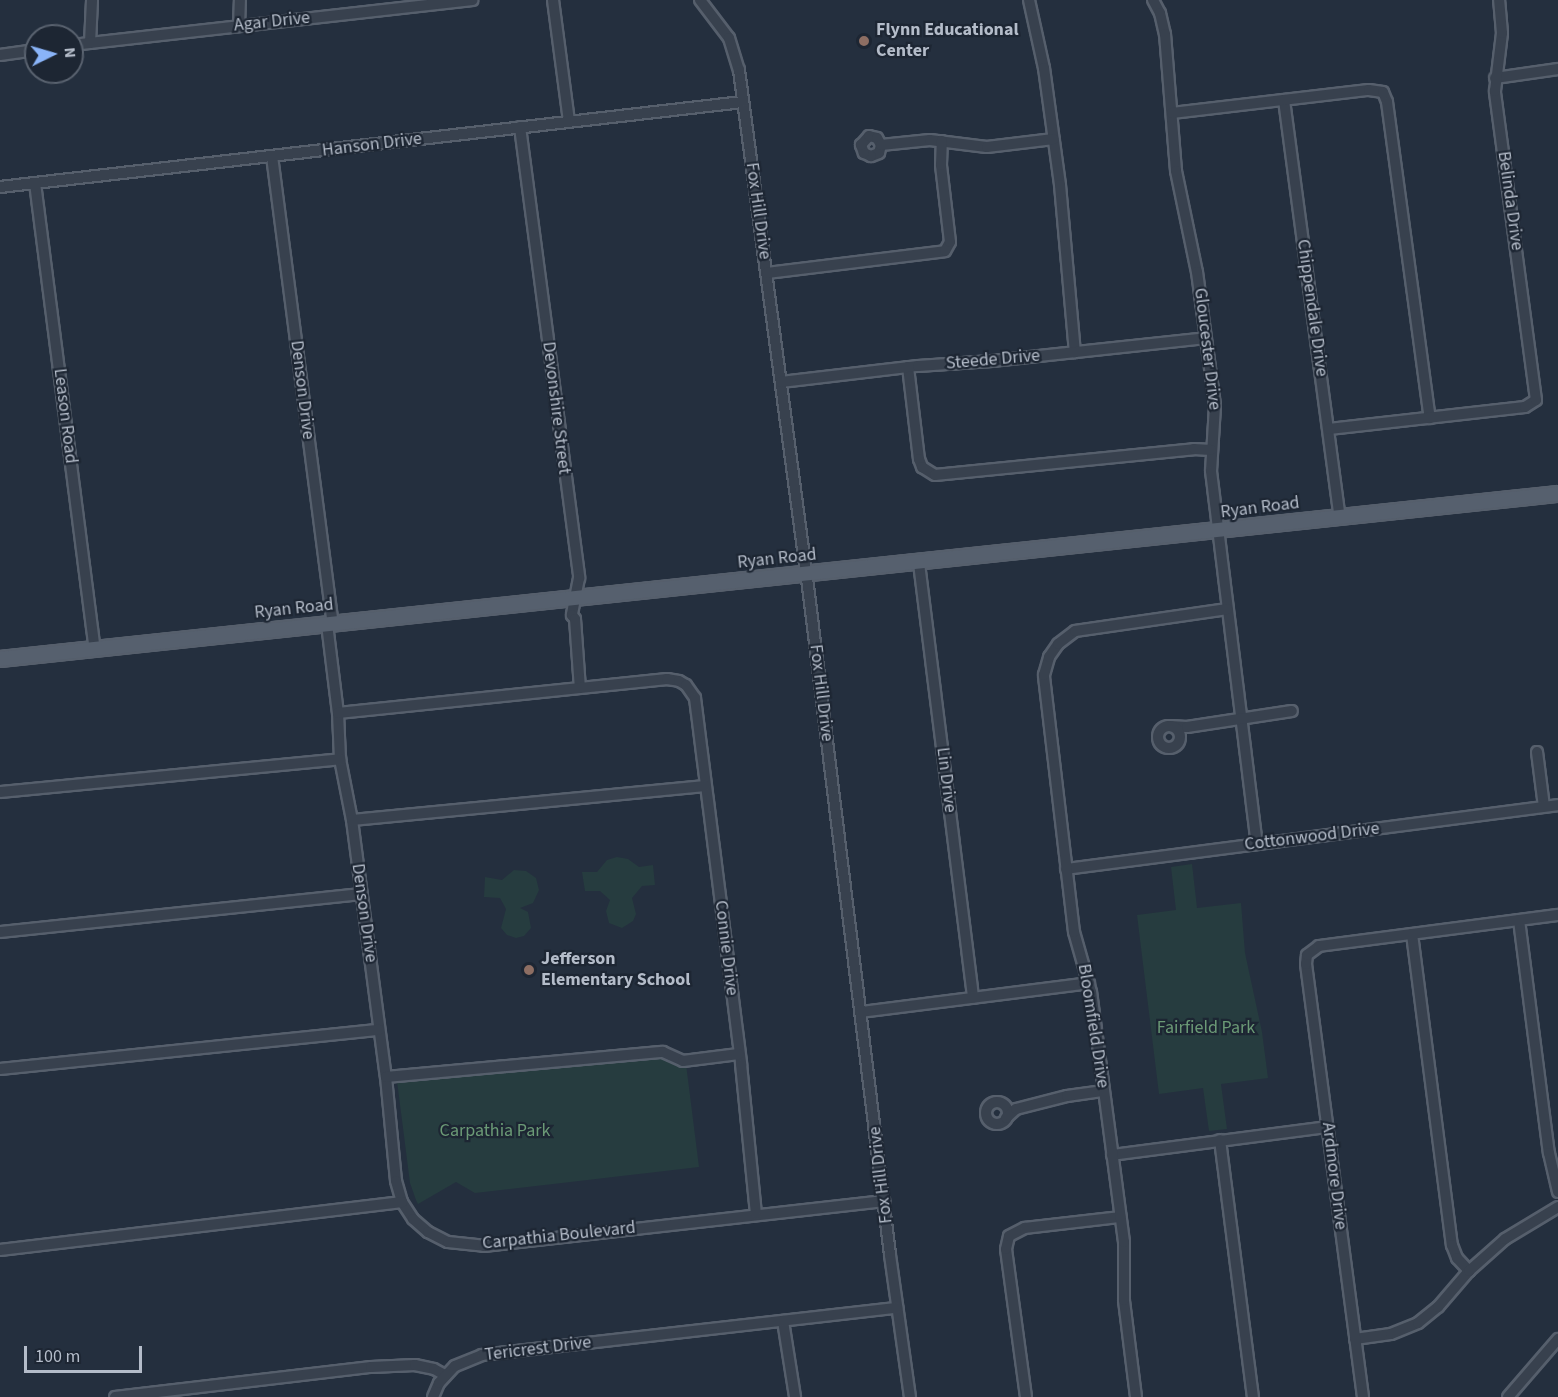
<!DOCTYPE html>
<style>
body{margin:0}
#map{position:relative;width:1558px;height:1397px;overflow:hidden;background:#242f3e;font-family:"Source Sans 3",sans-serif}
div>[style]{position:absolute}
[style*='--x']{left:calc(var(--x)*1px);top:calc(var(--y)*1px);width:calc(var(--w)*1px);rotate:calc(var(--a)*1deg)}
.green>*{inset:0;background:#263c3f}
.roads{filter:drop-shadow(2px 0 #565f6c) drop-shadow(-2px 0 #565f6c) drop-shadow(0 2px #565f6c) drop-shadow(0 -2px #565f6c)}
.minor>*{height:10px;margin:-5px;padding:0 5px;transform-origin:5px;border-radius:5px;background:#38414e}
.minor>.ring{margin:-5px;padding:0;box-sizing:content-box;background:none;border:10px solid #38414e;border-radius:50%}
.major>*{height:14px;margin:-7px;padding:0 7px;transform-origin:7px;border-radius:7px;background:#56606e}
.dots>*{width:16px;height:16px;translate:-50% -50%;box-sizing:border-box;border:3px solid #1d2633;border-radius:50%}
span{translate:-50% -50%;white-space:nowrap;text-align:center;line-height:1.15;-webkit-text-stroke:4.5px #1d2633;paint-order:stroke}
.street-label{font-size:18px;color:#b4bcc9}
.poi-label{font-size:18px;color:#b4bcc9;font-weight:700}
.left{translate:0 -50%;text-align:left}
.park-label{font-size:18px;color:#6b9a76}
.north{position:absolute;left:24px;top:24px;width:60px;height:60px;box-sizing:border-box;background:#1d2633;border:2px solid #59626f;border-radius:50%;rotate:85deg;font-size:16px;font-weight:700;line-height:24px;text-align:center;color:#b4bcc9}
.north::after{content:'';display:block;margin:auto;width:21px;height:27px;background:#8ab4f8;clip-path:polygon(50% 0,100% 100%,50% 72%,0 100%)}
.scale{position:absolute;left:24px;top:1346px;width:118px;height:27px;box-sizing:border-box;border:3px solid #b4bcc9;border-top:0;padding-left:8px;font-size:18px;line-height:21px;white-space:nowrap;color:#b4bcc9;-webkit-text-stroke:4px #1d2633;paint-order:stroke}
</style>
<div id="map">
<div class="green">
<i style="clip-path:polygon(617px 857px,628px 859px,639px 867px,653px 865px,655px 885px,642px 886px,632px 898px,636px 914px,633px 921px,622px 928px,609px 923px,606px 911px,610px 900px,600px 891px,585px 891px,582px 872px,597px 872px,607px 860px)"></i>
<i style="clip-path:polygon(1192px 864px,1197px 908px,1241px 903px,1245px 953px,1262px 1032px,1268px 1078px,1221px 1084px,1227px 1129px,1209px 1131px,1203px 1088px,1159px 1094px,1137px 915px,1176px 910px,1171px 867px)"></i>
<i style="clip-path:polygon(514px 870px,526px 871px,536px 878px,539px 890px,533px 903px,520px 908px,528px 912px,531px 928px,524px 936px,516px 938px,507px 935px,501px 928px,506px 909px,500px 898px,484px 897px,485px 877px,502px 880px)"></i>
<i style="clip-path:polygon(685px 1056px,699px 1167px,475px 1193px,456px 1182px,418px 1204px,416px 1200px,410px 1183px,397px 1081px)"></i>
</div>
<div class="roads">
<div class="minor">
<i style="--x:553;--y:0;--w:122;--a:82.5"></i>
<i style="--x:700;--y:0;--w:48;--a:52.7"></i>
<i style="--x:729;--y:38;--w:34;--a:73"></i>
<i style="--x:739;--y:70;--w:529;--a:82.39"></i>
<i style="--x:809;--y:594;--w:666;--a:83.01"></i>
<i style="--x:890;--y:1255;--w:143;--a:82"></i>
<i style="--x:1029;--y:0;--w:70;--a:77.6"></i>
<i style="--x:1044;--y:68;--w:118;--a:82.2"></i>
<i style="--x:1060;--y:185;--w:168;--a:84.9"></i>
<i style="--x:1153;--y:0;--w:15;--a:62"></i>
<i style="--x:1160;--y:13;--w:22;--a:77"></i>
<i style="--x:1165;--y:34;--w:137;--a:85.4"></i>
<i style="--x:1176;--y:171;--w:103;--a:78.3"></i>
<i style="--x:1197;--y:272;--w:135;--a:82.3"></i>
<i style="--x:1215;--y:406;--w:65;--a:93.5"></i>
<i style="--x:1211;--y:471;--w:376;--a:83"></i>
<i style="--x:239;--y:26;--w:26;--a:-88"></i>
<i style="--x:90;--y:43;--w:43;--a:-87.3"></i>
<i style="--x:72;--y:45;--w:403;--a:-6.4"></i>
<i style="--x:0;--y:55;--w:36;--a:-8"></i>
<i style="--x:1495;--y:78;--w:64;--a:-8.1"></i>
<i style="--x:1284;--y:100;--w:421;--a:82.4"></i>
<i style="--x:1172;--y:113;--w:198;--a:-6.7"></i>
<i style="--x:1369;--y:90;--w:14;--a:8"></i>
<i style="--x:1383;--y:92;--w:11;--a:68"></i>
<i style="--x:1387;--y:102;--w:319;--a:82.3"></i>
<i style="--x:520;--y:127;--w:455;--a:82.5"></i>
<i style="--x:579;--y:578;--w:38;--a:101"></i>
<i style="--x:572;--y:615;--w:5;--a:53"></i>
<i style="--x:575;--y:619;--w:69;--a:85.9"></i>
<i style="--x:881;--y:145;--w:8;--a:104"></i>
<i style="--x:879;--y:153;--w:9;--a:159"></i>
<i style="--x:871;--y:156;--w:8;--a:-157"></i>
<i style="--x:864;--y:153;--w:9;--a:-111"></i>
<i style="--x:861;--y:145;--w:12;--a:-48"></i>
<i style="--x:869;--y:136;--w:8;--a:14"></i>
<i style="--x:877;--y:138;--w:8;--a:60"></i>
<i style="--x:881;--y:145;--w:49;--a:-5.8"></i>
<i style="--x:930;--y:140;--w:57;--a:7"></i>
<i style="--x:987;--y:147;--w:67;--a:-6.8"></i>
<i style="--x:272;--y:156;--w:472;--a:82.6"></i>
<i style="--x:35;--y:183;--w:470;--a:82.7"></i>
<i style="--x:0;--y:187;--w:748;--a:-6.53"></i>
<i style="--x:767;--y:273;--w:179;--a:-7"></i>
<i style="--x:945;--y:251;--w:10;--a:-61"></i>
<i style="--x:950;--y:242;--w:78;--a:-96.7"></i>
<i style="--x:941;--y:165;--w:24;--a:-88"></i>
<i style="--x:908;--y:367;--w:93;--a:83.2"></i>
<i style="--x:919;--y:459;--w:9;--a:69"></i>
<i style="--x:922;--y:467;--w:15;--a:32"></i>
<i style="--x:935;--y:475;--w:260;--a:-5.7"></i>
<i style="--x:1194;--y:449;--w:17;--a:3"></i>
<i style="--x:781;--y:382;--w:138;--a:-6.7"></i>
<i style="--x:918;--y:366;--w:74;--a:-3.9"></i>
<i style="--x:992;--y:361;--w:215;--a:-6.1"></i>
<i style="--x:1329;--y:429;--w:197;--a:-6.4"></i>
<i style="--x:1525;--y:407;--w:13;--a:-32"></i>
<i style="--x:1536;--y:400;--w:312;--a:-97.6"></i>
<i style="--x:1495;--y:91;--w:58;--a:-83.1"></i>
<i style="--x:1502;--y:33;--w:33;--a:-95"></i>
<i style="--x:919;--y:563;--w:438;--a:82.9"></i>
<i style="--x:327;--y:624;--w:90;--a:83"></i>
<i style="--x:338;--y:713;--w:46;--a:87.5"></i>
<i style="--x:340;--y:759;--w:62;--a:78.9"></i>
<i style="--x:352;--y:820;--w:259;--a:82.5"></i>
<i style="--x:386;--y:1077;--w:104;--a:84.5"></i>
<i style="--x:396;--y:1181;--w:22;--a:74"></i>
<i style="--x:402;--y:1202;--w:20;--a:57"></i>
<i style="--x:413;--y:1219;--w:20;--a:41"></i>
<i style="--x:428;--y:1232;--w:22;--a:27"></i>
<i style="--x:448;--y:1242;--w:36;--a:6"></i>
<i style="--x:484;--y:1246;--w:403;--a:-6.4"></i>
<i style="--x:338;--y:713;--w:331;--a:-5.9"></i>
<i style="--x:667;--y:679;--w:12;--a:9"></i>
<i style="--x:679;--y:681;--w:8;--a:30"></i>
<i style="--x:686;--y:685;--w:16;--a:55"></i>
<i style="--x:695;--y:698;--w:369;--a:82.8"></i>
<i style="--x:741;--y:1064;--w:150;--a:84.3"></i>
<i style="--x:1169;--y:726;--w:18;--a:3"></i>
<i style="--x:1187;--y:727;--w:106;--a:-8.7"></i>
<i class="ring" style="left:1158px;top:726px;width:12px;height:12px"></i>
<i style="--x:1537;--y:752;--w:55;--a:82.7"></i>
<i style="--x:0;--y:792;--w:342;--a:-5.5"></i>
<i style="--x:352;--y:820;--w:355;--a:-5.5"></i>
<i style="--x:1066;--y:869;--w:496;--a:-7.4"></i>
<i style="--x:1519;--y:920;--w:235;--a:82.7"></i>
<i style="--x:1549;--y:1153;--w:40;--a:77"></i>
<i style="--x:0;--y:932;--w:363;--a:-6"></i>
<i style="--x:1412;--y:934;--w:314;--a:82.7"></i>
<i style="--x:1452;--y:1245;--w:14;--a:69"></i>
<i style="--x:1457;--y:1258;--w:18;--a:47"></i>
<i style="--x:861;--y:1012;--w:230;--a:-7.2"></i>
<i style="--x:0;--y:1069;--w:381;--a:-5.9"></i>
<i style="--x:386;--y:1077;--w:278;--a:-5.2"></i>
<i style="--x:663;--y:1052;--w:22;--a:24"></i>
<i style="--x:683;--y:1061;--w:56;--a:-7.1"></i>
<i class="ring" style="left:986px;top:1102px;width:12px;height:12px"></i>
<i style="--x:1006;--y:1118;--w:13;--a:-42"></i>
<i style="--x:1016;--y:1109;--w:53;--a:-14.3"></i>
<i style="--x:1067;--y:1096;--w:37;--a:-8"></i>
<i style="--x:1220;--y:1140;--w:259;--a:82.7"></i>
<i style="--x:1112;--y:1155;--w:217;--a:-7.4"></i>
<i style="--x:0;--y:1250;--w:405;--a:-6.8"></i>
<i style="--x:783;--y:1321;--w:77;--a:81"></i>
<i style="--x:1355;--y:1339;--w:36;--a:-8"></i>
<i style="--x:1391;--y:1334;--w:29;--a:-22"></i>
<i style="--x:1418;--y:1323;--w:26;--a:-39"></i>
<i style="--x:1438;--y:1307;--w:48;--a:-49.3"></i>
<i style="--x:1469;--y:1271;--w:48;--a:-41.6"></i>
<i style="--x:1505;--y:1239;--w:62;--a:-31.1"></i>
<i style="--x:115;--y:1397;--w:258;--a:-6.7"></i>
<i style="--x:371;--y:1367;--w:44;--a:-2.6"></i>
<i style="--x:415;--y:1365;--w:19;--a:12"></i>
<i style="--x:434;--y:1369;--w:13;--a:29"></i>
<i style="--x:433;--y:1397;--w:15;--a:-67"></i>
<i style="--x:439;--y:1383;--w:23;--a:-47"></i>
<i style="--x:455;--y:1366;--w:29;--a:-22"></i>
<i style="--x:482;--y:1355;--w:418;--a:-6.5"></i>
<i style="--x:1026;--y:1397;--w:149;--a:-97.7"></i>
<i style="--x:1006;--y:1249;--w:13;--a:-77"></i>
<i style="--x:1009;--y:1236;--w:18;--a:-27"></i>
<i style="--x:1025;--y:1228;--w:96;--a:-6.6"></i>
<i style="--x:1136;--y:1397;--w:98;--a:-97.1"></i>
<i style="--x:1124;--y:1300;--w:58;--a:-90"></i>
<i style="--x:1124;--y:1242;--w:252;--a:-97.5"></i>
<i style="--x:1091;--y:992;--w:62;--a:-105.8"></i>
<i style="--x:1074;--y:932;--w:259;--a:-96.7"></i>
<i style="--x:1044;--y:675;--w:19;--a:-74"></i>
<i style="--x:1049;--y:657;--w:16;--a:-55"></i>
<i style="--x:1058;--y:644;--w:21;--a:-37"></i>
<i style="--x:1075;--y:631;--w:154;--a:-8.2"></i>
<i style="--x:1363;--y:1397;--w:437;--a:-97.5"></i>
<i style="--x:1306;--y:964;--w:9;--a:-84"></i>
<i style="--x:1307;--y:955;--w:15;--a:-37"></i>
<i style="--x:1319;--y:946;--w:241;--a:-7.4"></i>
<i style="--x:1508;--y:1397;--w:77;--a:-49.2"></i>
</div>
<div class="major">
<i style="--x:0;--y:659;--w:1567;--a:-6.05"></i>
</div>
</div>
<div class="dots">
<i style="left:864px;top:41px;background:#8d6e63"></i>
<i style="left:529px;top:970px;background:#8d6e63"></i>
</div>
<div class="street-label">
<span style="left:272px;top:22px;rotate:-6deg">Agar Drive</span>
<span style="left:372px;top:145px;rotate:-7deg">Hanson Drive</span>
<span style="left:1510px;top:201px;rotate:82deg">Belinda Drive</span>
<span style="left:758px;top:211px;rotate:82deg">Fox Hill Drive</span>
<span style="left:1312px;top:308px;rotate:82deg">Chippendale Drive</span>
<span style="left:1207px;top:349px;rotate:83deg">Gloucester Drive</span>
<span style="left:993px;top:360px;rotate:-5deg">Steede Drive</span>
<span style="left:302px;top:390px;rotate:83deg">Denson Drive</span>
<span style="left:556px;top:408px;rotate:83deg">Devonshire Street</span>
<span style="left:65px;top:416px;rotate:83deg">Leason Road</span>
<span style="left:1260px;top:508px;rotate:-7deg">Ryan Road</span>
<span style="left:777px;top:559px;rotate:-6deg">Ryan Road</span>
<span style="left:294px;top:609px;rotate:-6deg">Ryan Road</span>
<span style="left:821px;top:693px;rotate:83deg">Fox Hill Drive</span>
<span style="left:946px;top:780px;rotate:83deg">Lin Drive</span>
<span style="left:1312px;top:837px;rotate:-7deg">Cottonwood Drive</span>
<span style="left:364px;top:913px;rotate:82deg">Denson Drive</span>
<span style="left:726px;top:948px;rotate:83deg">Connie Drive</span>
<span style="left:1093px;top:1026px;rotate:81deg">Bloomfield Drive</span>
<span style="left:881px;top:1175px;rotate:-97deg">Fox Hill Drive</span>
<span style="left:1334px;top:1176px;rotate:83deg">Ardmore Drive</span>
<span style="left:559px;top:1236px;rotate:-6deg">Carpathia Boulevard</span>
<span style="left:538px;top:1349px;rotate:-7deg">Tericrest Drive</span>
</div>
<div class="poi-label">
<span class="left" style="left:876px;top:41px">Flynn Educational<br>Center</span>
<span class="left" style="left:541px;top:970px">Jefferson<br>Elementary School</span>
</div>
<div class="park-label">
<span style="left:1206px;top:1028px">Fairfield Park</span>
<span style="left:495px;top:1131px">Carpathia Park</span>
</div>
<div class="north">N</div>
<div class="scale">100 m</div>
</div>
